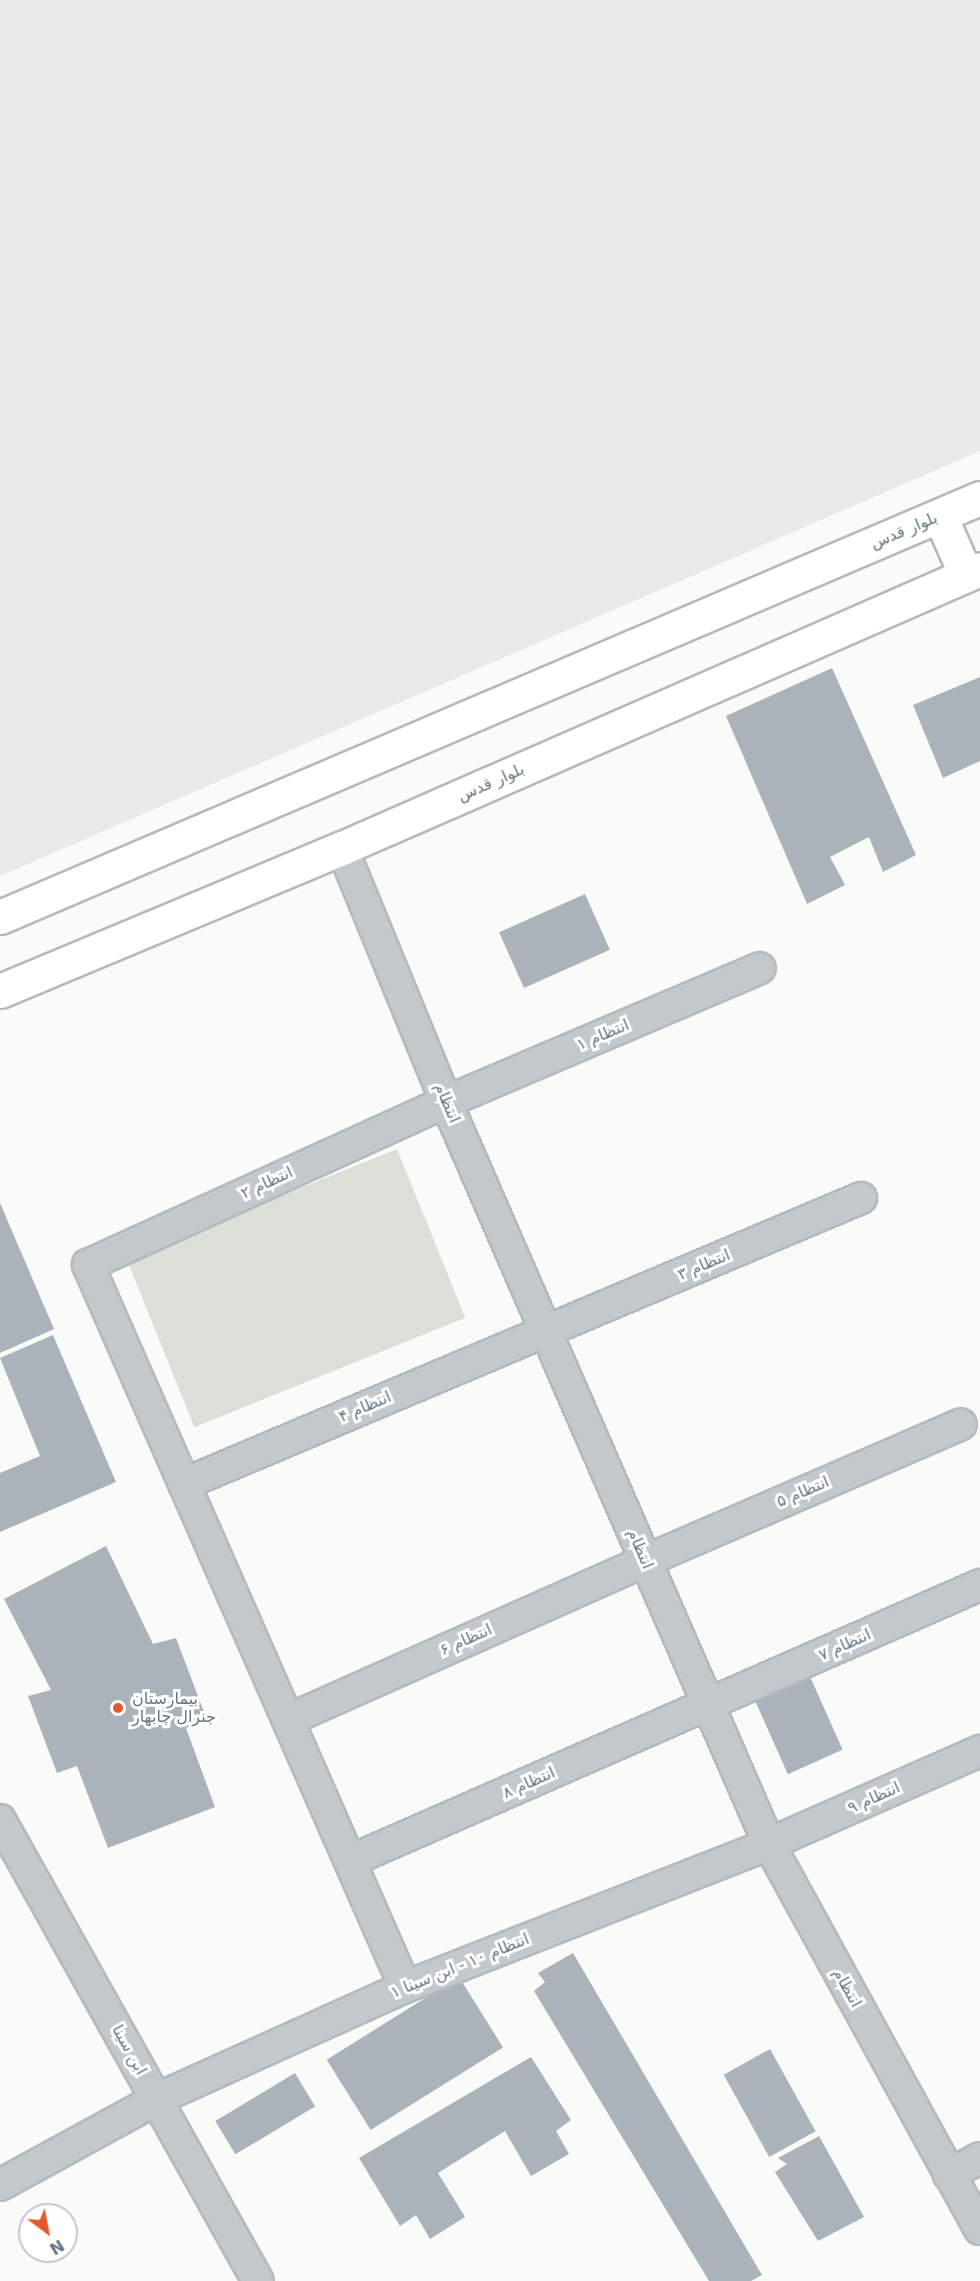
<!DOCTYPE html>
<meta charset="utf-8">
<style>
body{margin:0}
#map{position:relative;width:980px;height:2281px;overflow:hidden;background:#fafaf8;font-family:"DejaVu Sans",Cairo,sans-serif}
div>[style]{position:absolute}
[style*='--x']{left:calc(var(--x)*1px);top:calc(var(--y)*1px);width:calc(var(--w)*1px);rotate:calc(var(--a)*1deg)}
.built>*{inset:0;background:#e8e9e9}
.green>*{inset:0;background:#dadfd7;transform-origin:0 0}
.building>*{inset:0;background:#aab3b9;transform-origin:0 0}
.roads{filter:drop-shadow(2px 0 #b3babf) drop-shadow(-2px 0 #b3babf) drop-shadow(0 2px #b3babf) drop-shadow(0 -2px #b3babf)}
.street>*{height:30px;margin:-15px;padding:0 15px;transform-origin:15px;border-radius:15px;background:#c3c8cc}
.secondary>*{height:33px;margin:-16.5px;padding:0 16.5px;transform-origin:16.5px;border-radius:16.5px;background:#fff}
.dots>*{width:16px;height:16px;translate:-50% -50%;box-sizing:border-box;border:3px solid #fff;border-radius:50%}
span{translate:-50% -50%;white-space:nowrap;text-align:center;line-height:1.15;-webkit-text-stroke:6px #fff;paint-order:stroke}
.street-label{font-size:16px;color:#657683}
.poi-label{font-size:16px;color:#657683}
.left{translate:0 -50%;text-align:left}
.north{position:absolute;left:18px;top:2203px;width:60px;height:60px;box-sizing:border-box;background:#fff;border:2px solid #c1c8cd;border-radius:50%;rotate:148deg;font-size:16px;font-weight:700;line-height:24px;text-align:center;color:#657683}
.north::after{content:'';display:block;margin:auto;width:21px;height:27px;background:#e4572e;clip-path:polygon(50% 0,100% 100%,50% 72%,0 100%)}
</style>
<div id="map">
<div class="built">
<i style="clip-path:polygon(0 0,980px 0,980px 451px,0 876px)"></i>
</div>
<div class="green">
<i style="left:397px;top:1149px;width:182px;height:292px;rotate:68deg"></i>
</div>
<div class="building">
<i style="clip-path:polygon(832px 668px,916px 855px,883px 872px,869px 837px,830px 857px,845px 885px,807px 904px,726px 716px)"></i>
<i style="clip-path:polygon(980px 677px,980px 761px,943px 778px,913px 705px)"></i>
<i style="left:585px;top:894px;width:61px;height:94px;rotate:66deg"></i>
<i style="clip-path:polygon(0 1203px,54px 1329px,0 1353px)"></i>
<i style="clip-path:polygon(53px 1335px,116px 1482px,0 1532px,0 1473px,40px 1456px,0 1358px)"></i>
<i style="clip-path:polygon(106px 1546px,153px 1644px,176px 1638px,207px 1720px,186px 1728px,215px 1807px,108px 1848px,77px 1766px,57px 1773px,28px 1696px,51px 1690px,4px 1599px)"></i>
<i style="left:804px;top:1663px;width:95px;height:60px;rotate:66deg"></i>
<i style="clip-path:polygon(573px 1953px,762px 2275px,751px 2281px,709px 2281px,534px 1991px,545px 1982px,538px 1973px)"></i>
<i style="left:459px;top:1977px;width:83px;height:156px;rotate:58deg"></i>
<i style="left:770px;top:2049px;width:94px;height:53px;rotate:61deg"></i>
<i style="clip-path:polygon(531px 2057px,571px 2120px,556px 2131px,569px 2154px,531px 2176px,505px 2131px,438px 2173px,465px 2217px,430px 2239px,416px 2215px,400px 2226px,359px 2158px)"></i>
<i style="left:295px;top:2073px;width:39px;height:93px;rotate:59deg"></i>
<i style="clip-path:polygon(819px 2136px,864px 2217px,818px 2241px,775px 2172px,787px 2164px,778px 2158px)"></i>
</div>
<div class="roads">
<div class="street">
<i style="--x:342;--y:848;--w:274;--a:67.7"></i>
<i style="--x:446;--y:1102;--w:809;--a:66.48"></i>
<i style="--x:769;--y:1844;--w:439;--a:61.3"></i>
<i style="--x:184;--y:1484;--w:735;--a:-22.9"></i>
<i style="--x:288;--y:1720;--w:391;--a:-24"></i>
<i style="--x:645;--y:1561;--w:344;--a:-23.4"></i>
<i style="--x:0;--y:1820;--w:528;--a:60.77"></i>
<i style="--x:350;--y:1861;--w:688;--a:-23.66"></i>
<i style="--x:405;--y:1987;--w:789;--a:-113.7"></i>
<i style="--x:88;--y:1265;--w:393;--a:-24.5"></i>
<i style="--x:446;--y:1102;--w:341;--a:-23.1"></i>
<i style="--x:949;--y:2175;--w:35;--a:-29"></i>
<i style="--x:0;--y:2185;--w:179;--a:-28.7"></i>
<i style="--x:157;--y:2099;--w:272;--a:-24.3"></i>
<i style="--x:405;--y:1987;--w:391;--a:-21.4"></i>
<i style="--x:769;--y:1844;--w:231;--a:-23.8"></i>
</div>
<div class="secondary">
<i style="--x:940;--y:516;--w:64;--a:66.2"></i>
<i style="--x:0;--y:917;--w:1066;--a:-23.15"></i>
<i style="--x:0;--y:991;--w:371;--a:-22.7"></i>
<i style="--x:342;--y:848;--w:696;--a:-23.62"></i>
</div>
</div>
<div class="dots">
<i style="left:118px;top:1708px;background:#e4572e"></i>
</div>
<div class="street-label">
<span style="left:904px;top:531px;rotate:-23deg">بلوار قدس</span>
<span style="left:491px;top:783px;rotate:-24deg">بلوار قدس</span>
<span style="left:603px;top:1035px;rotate:-23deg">انتظام ۱</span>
<span style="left:447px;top:1103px;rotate:67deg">انتظام</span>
<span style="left:267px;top:1183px;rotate:-25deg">انتظام ۲</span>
<span style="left:704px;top:1265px;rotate:-23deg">انتظام ۳</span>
<span style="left:365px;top:1407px;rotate:-23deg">انتظام ۴</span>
<span style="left:803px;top:1492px;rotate:-23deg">انتظام ۵</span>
<span style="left:640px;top:1549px;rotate:67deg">انتظام</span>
<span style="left:466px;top:1640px;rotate:-24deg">انتظام ۶</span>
<span style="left:845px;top:1645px;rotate:-24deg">انتظام ۷</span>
<span style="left:529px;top:1783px;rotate:-24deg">انتظام ۸</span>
<span style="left:874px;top:1798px;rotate:-24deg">انتظام ۹</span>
<span style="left:460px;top:1966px;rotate:-22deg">انتظام ۱۰ - ابن سینا ۱</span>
<span style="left:847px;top:1988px;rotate:61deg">انتظام</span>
<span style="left:129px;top:2050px;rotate:61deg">ابن سینا</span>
</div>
<div class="poi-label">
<span class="left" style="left:132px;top:1708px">بیمارستان<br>جنرال چابهار</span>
</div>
<div class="north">N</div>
</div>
